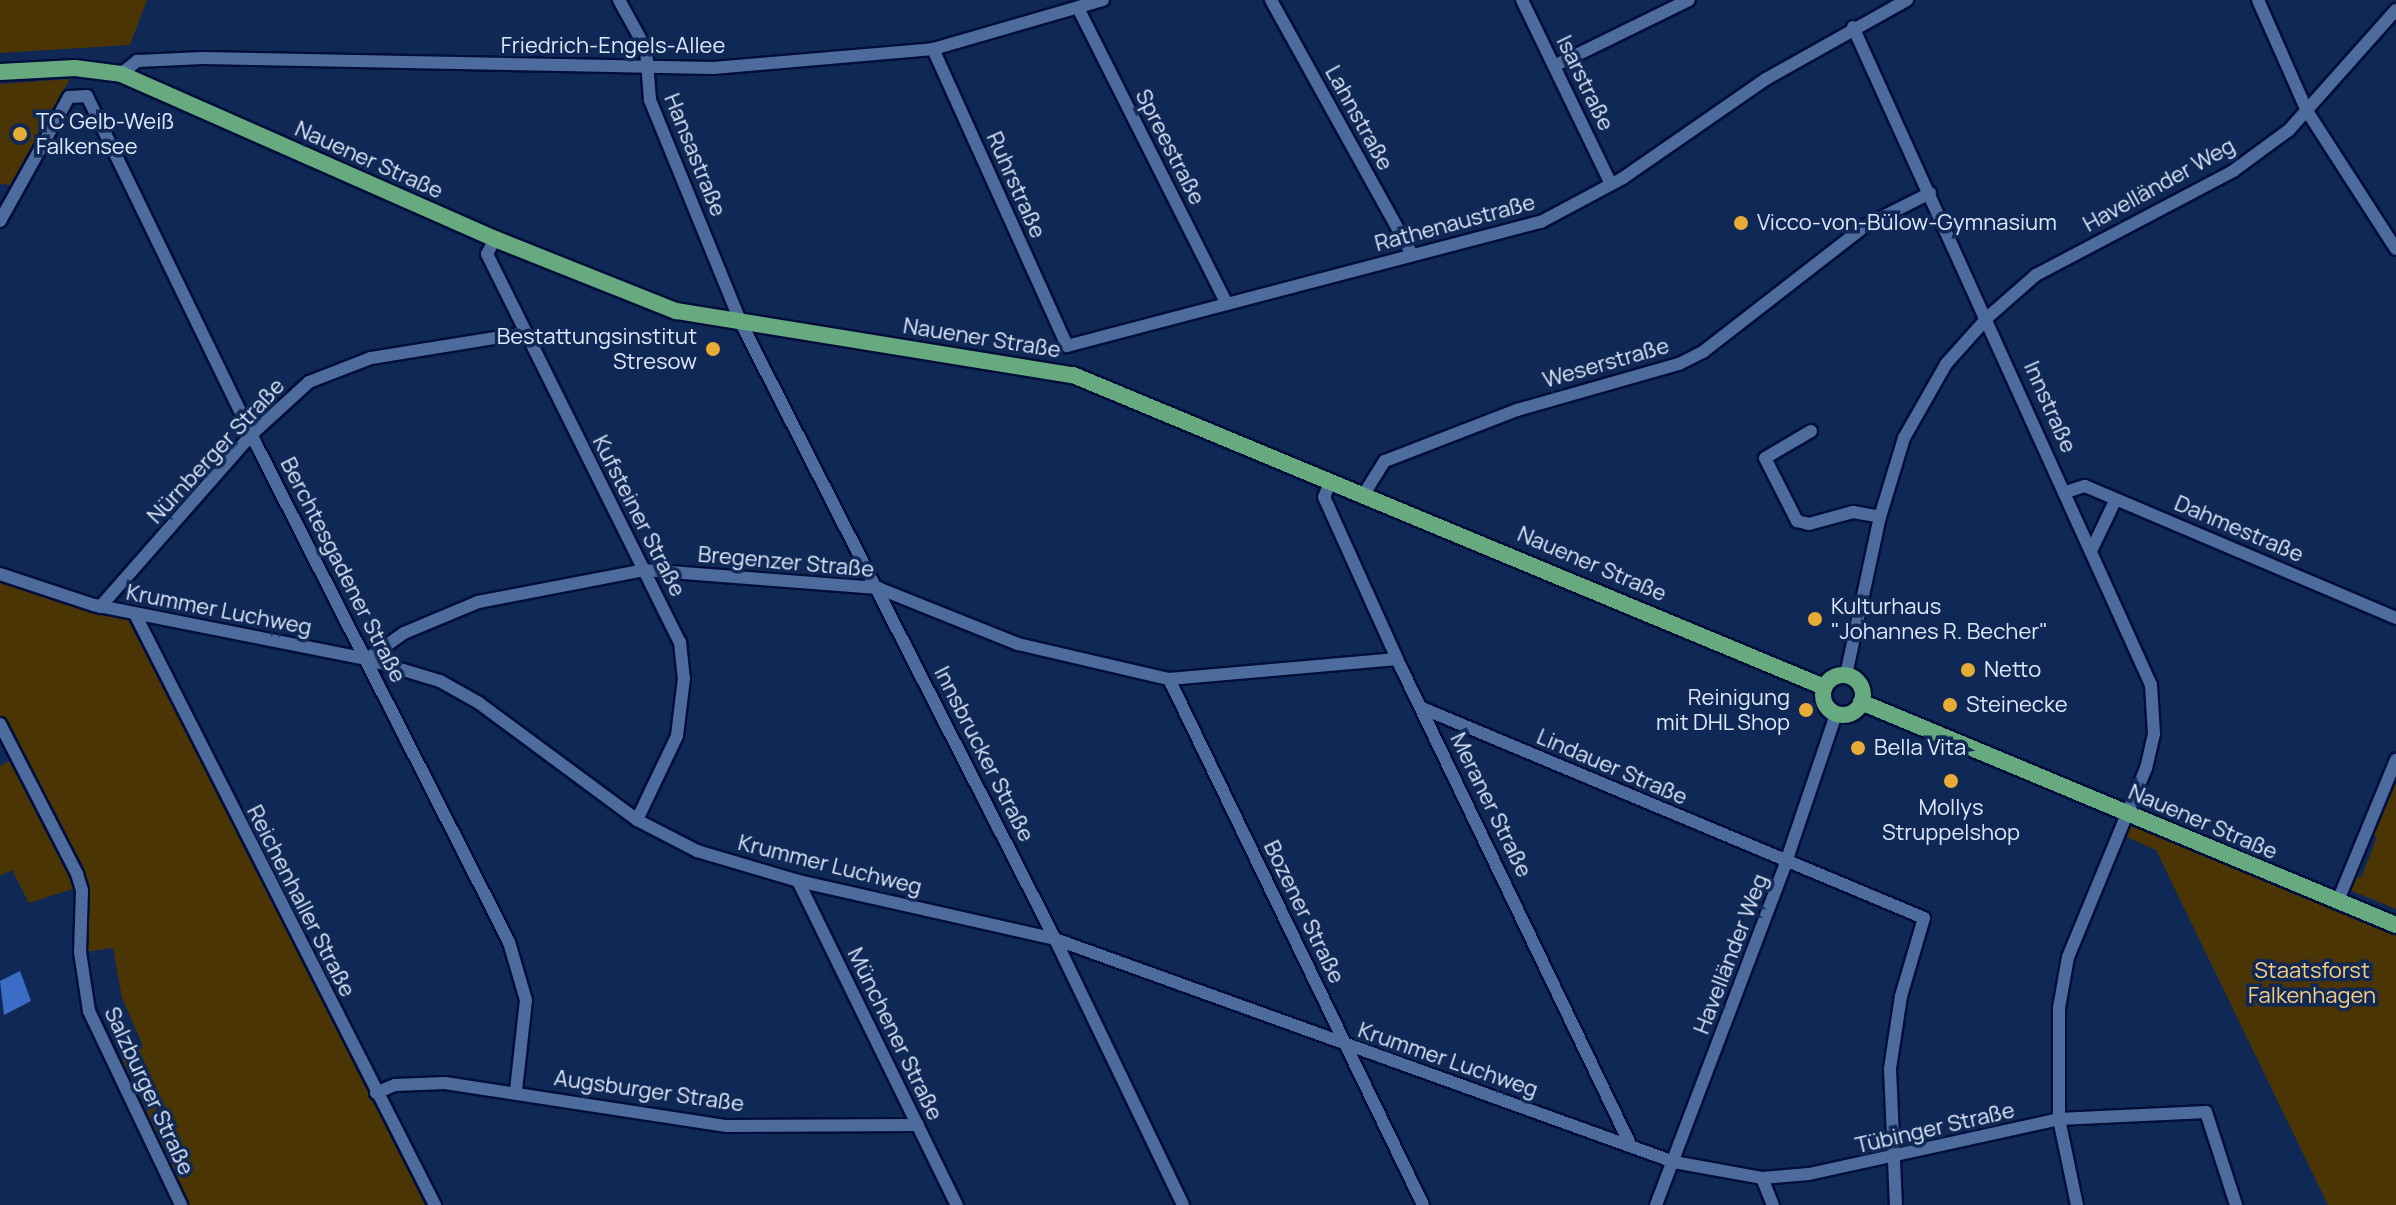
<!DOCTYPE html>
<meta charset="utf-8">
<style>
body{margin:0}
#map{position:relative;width:2396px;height:1205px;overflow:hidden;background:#0f2855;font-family:Manrope,sans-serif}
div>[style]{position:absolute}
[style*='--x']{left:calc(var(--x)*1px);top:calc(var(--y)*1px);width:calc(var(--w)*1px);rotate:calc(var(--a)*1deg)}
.green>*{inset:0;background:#4c3505}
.water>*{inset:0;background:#3b6dc7}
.roads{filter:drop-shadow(2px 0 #000e39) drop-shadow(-2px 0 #000e39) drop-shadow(0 2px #000e39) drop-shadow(0 -2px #000e39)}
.minor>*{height:12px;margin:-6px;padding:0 6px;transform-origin:6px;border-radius:6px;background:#4e6b9d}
.major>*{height:16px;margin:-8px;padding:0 8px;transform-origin:8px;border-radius:8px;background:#68aa80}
.major>.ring{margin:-8px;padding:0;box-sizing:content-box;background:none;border:16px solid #68aa80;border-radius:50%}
.dots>*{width:22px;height:22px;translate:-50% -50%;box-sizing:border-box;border:4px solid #0f2855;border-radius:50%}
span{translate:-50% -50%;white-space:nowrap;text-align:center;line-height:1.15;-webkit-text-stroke:7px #0f2855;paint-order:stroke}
.street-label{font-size:22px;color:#dee8fa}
.poi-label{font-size:22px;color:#dee8fa}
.left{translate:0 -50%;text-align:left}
.right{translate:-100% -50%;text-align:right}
.park-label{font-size:22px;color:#f8cc7e}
</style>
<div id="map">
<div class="green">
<i style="clip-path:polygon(0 0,147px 0,130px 45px,0 53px)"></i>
<i style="clip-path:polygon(70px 79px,11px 185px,0 184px,0 84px)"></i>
<i style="clip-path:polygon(0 578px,127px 618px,435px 1205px,189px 1205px,118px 1060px,143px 1046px,122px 998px,113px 948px,84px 952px,85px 885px,29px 903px,12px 870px,0 876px,0 766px,19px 756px,0 718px)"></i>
<i style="clip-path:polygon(2396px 772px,2396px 909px,2347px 889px,2352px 875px,2361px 878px,2377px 837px,2370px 833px)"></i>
<i style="clip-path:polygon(2128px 814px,2396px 925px,2396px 1205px,2328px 1205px,2156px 850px,2120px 834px)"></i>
</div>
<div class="water">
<i style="clip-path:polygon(20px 971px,31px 1001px,4px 1015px,0 981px)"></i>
</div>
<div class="roads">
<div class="minor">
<i style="--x:619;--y:0;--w:56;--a:61.1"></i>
<i style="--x:646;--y:49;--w:51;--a:85.5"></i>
<i style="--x:650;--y:100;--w:243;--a:67.8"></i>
<i style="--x:742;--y:325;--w:689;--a:62.99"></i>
<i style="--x:1055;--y:939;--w:295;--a:64.3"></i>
<i style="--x:1271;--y:0;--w:291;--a:61"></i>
<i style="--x:1522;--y:0;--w:204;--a:64.2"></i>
<i style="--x:2258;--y:0;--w:121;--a:66.2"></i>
<i style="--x:2307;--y:111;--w:164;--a:57.2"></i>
<i style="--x:1078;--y:8;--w:331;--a:63.3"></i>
<i style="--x:1853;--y:27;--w:722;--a:65.63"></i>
<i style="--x:2151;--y:685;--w:49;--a:86.5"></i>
<i style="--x:2154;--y:734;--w:35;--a:103"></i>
<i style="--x:2146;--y:768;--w:204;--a:112.4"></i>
<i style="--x:2068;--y:957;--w:52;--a:100"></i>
<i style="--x:2059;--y:1008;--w:111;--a:90"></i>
<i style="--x:2059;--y:1119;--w:88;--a:78.2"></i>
<i style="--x:933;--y:49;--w:326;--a:65.7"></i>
<i style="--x:1067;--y:346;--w:490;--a:-14.7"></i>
<i style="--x:1541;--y:222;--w:93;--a:-28.2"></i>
<i style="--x:1623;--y:178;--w:174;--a:-34.7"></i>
<i style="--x:1766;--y:79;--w:162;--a:-29.3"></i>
<i style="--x:1554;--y:66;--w:150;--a:-26.1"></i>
<i style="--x:121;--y:74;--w:21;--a:-39"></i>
<i style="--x:137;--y:61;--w:66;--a:-2.6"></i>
<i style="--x:203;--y:58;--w:510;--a:1.12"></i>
<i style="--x:713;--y:68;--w:221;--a:-4.9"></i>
<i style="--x:933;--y:49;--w:177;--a:-16.1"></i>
<i style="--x:0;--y:221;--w:142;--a:-60.9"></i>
<i style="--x:69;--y:97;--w:18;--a:-3"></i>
<i style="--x:87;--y:96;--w:389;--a:64.1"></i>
<i style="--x:257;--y:446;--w:556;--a:63.07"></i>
<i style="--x:509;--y:942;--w:60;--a:73.7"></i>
<i style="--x:526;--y:1000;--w:92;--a:96.3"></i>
<i style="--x:495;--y:239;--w:17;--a:118"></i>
<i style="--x:487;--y:254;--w:433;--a:63.6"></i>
<i style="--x:680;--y:642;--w:36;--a:84"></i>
<i style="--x:684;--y:678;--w:58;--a:96.9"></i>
<i style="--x:677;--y:736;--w:93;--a:115.5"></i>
<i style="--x:1811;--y:431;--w:53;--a:149.6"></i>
<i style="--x:1765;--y:458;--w:71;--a:63.1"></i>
<i style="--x:1797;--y:521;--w:12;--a:14"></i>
<i style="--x:1809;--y:524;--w:46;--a:-15.3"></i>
<i style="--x:1853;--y:512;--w:27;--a:10"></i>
<i style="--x:1331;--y:480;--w:18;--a:112"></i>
<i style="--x:1324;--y:497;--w:178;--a:65.7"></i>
<i style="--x:1397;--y:659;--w:540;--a:64.34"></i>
<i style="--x:2066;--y:492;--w:20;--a:-18"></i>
<i style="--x:2085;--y:486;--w:338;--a:23"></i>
<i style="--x:1364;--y:494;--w:39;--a:-58"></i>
<i style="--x:1385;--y:461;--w:142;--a:-21.1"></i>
<i style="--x:1517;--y:410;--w:168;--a:-15.9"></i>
<i style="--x:1679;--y:364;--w:28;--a:-27"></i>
<i style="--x:1704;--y:351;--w:204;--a:-37.8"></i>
<i style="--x:1865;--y:226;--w:73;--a:-26.9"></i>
<i style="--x:2092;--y:549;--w:55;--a:-64.4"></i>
<i style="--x:0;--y:574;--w:99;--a:18.3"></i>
<i style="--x:94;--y:605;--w:278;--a:11.2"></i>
<i style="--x:367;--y:659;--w:76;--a:16.8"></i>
<i style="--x:440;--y:681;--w:45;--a:29.4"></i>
<i style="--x:479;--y:703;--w:197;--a:36.5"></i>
<i style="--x:637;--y:820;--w:68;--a:27.3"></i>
<i style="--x:697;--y:851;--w:105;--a:16.5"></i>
<i style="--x:798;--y:881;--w:263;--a:12.7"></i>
<i style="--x:1055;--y:939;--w:658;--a:19.81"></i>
<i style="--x:1674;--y:1162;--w:89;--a:10.3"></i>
<i style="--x:1762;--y:1178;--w:47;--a:-4.9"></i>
<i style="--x:1809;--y:1174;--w:256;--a:-12.4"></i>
<i style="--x:2059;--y:1119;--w:147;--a:-2.7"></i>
<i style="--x:2206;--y:1112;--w:98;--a:72.1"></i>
<i style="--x:100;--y:607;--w:230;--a:-48.7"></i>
<i style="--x:252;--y:434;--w:77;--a:-42.4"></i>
<i style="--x:309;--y:382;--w:66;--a:-21.2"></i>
<i style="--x:371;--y:358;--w:156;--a:-9.2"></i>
<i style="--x:135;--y:614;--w:663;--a:63.09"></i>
<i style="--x:367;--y:659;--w:45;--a:-35.1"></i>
<i style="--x:404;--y:633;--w:80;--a:-22.7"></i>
<i style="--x:478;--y:602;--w:169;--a:-10.9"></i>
<i style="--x:644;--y:570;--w:235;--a:4.4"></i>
<i style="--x:878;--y:588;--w:151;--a:21.8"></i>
<i style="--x:1018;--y:644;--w:155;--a:13.1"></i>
<i style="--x:1169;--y:679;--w:229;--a:-5"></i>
<i style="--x:1846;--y:675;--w:162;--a:-77.9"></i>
<i style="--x:1880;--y:517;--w:83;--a:-73.1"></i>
<i style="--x:1904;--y:438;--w:85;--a:-60.4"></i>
<i style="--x:1946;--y:364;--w:63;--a:-48.2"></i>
<i style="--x:1988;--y:317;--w:64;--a:-41.2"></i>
<i style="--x:2036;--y:275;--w:223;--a:-27.8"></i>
<i style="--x:2233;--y:171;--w:69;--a:-36.2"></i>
<i style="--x:2289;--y:130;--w:161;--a:-48.3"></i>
<i style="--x:1169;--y:679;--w:584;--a:64.22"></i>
<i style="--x:1422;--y:708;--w:544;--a:22.7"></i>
<i style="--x:1924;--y:918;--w:81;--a:106.4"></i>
<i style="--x:1901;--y:996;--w:74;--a:98.6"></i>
<i style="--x:1890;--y:1069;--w:136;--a:87.5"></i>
<i style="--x:0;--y:724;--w:169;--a:62.8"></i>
<i style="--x:77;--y:874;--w:17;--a:73"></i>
<i style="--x:82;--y:890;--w:62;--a:91.8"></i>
<i style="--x:80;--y:952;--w:60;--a:81.3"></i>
<i style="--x:89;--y:1011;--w:215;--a:64.6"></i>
<i style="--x:798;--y:881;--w:361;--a:63.9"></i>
<i style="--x:2337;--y:903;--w:155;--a:-67.6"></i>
<i style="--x:376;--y:1093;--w:21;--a:-23"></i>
<i style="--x:395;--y:1085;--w:50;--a:-2.3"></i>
<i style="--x:445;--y:1083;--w:285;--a:8.7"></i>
<i style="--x:727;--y:1126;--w:191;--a:-0.3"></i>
<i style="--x:1762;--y:1178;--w:29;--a:68"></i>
<i style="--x:1656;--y:1205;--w:367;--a:-69.2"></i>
<i style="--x:1786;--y:862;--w:156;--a:-71.3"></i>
</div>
<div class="major">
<i style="--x:0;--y:72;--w:75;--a:-3.1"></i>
<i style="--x:75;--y:68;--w:46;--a:7.4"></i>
<i style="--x:121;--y:74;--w:409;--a:23.8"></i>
<i style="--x:495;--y:239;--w:195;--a:21.7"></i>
<i style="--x:676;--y:311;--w:402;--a:9.2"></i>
<i style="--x:1073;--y:375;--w:813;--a:22.56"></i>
<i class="ring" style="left:1823px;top:675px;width:24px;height:24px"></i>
<i style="--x:1861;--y:702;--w:580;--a:22.63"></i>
</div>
</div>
<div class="dots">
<i style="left:20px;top:134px;background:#e6ac36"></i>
<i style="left:1741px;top:223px;background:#e6ac36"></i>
<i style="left:713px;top:349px;background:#e6ac36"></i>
<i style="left:1815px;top:619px;background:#e6ac36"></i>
<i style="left:1968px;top:670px;background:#e6ac36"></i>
<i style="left:1950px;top:705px;background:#e6ac36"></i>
<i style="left:1806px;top:710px;background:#e6ac36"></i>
<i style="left:1858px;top:748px;background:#e6ac36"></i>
<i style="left:1951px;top:781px;background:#e6ac36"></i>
</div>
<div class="street-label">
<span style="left:613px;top:46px">Friedrich-Engels-Allee</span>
<span style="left:1585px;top:83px;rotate:64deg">Isarstraße</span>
<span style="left:1359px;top:118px;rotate:61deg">Lahnstraße</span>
<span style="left:1170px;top:147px;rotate:63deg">Spreestraße</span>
<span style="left:695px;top:155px;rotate:68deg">Hansastraße</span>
<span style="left:369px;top:160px;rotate:24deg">Nauener Straße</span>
<span style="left:1016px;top:185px;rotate:66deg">Ruhrstraße</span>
<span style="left:2159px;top:185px;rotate:-29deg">Havelländer Weg</span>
<span style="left:1455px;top:223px;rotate:-15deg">Rathenaustraße</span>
<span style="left:982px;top:338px;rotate:9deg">Nauener Straße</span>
<span style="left:1606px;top:363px;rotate:-16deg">Weserstraße</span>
<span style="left:2050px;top:407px;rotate:66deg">Innstraße</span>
<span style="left:216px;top:451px;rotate:-47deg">Nürnberger Straße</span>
<span style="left:639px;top:516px;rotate:63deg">Kufsteiner Straße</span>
<span style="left:2239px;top:529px;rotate:23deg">Dahmestraße</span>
<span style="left:786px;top:562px;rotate:5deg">Bregenzer Straße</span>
<span style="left:1592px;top:564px;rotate:23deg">Nauener Straße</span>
<span style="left:343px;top:570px;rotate:63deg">Berchtesgadener Straße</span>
<span style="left:219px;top:610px;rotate:11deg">Krummer Luchweg</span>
<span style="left:984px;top:754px;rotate:63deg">Innsbrucker Straße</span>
<span style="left:1612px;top:767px;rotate:23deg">Lindauer Straße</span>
<span style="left:1491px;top:805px;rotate:64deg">Meraner Straße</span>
<span style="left:2203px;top:822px;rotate:23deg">Nauener Straße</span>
<span style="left:830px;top:865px;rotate:14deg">Krummer Luchweg</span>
<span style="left:301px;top:901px;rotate:63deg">Reichenhaller Straße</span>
<span style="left:1304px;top:912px;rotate:64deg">Bozener Straße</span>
<span style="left:1731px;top:954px;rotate:-69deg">Havelländer Weg</span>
<span style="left:895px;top:1034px;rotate:64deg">Münchener Straße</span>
<span style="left:1448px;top:1060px;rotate:19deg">Krummer Luchweg</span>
<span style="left:149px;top:1091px;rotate:65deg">Salzburger Straße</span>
<span style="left:649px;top:1091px;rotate:8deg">Augsburger Straße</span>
<span style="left:1935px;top:1128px;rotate:-13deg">Tübinger Straße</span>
</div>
<div class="poi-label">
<span class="left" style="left:36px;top:134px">TC Gelb-Weiß<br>Falkensee</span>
<span class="left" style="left:1757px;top:223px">Vicco-von-Bülow-Gymnasium</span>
<span class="right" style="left:697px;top:349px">Bestattungsinstitut<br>Stresow</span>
<span class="left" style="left:1831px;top:619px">Kulturhaus<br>"Johannes R. Becher"</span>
<span class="left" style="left:1984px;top:670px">Netto</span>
<span class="right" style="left:1790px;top:710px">Reinigung<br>mit DHL Shop</span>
<span class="left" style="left:1966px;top:705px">Steinecke</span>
<span class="left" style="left:1874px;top:748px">Bella Vita</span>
<span style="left:1951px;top:820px">Mollys<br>Struppelshop</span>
</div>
<div class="park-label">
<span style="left:2312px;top:983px">Staatsforst<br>Falkenhagen</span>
</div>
</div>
